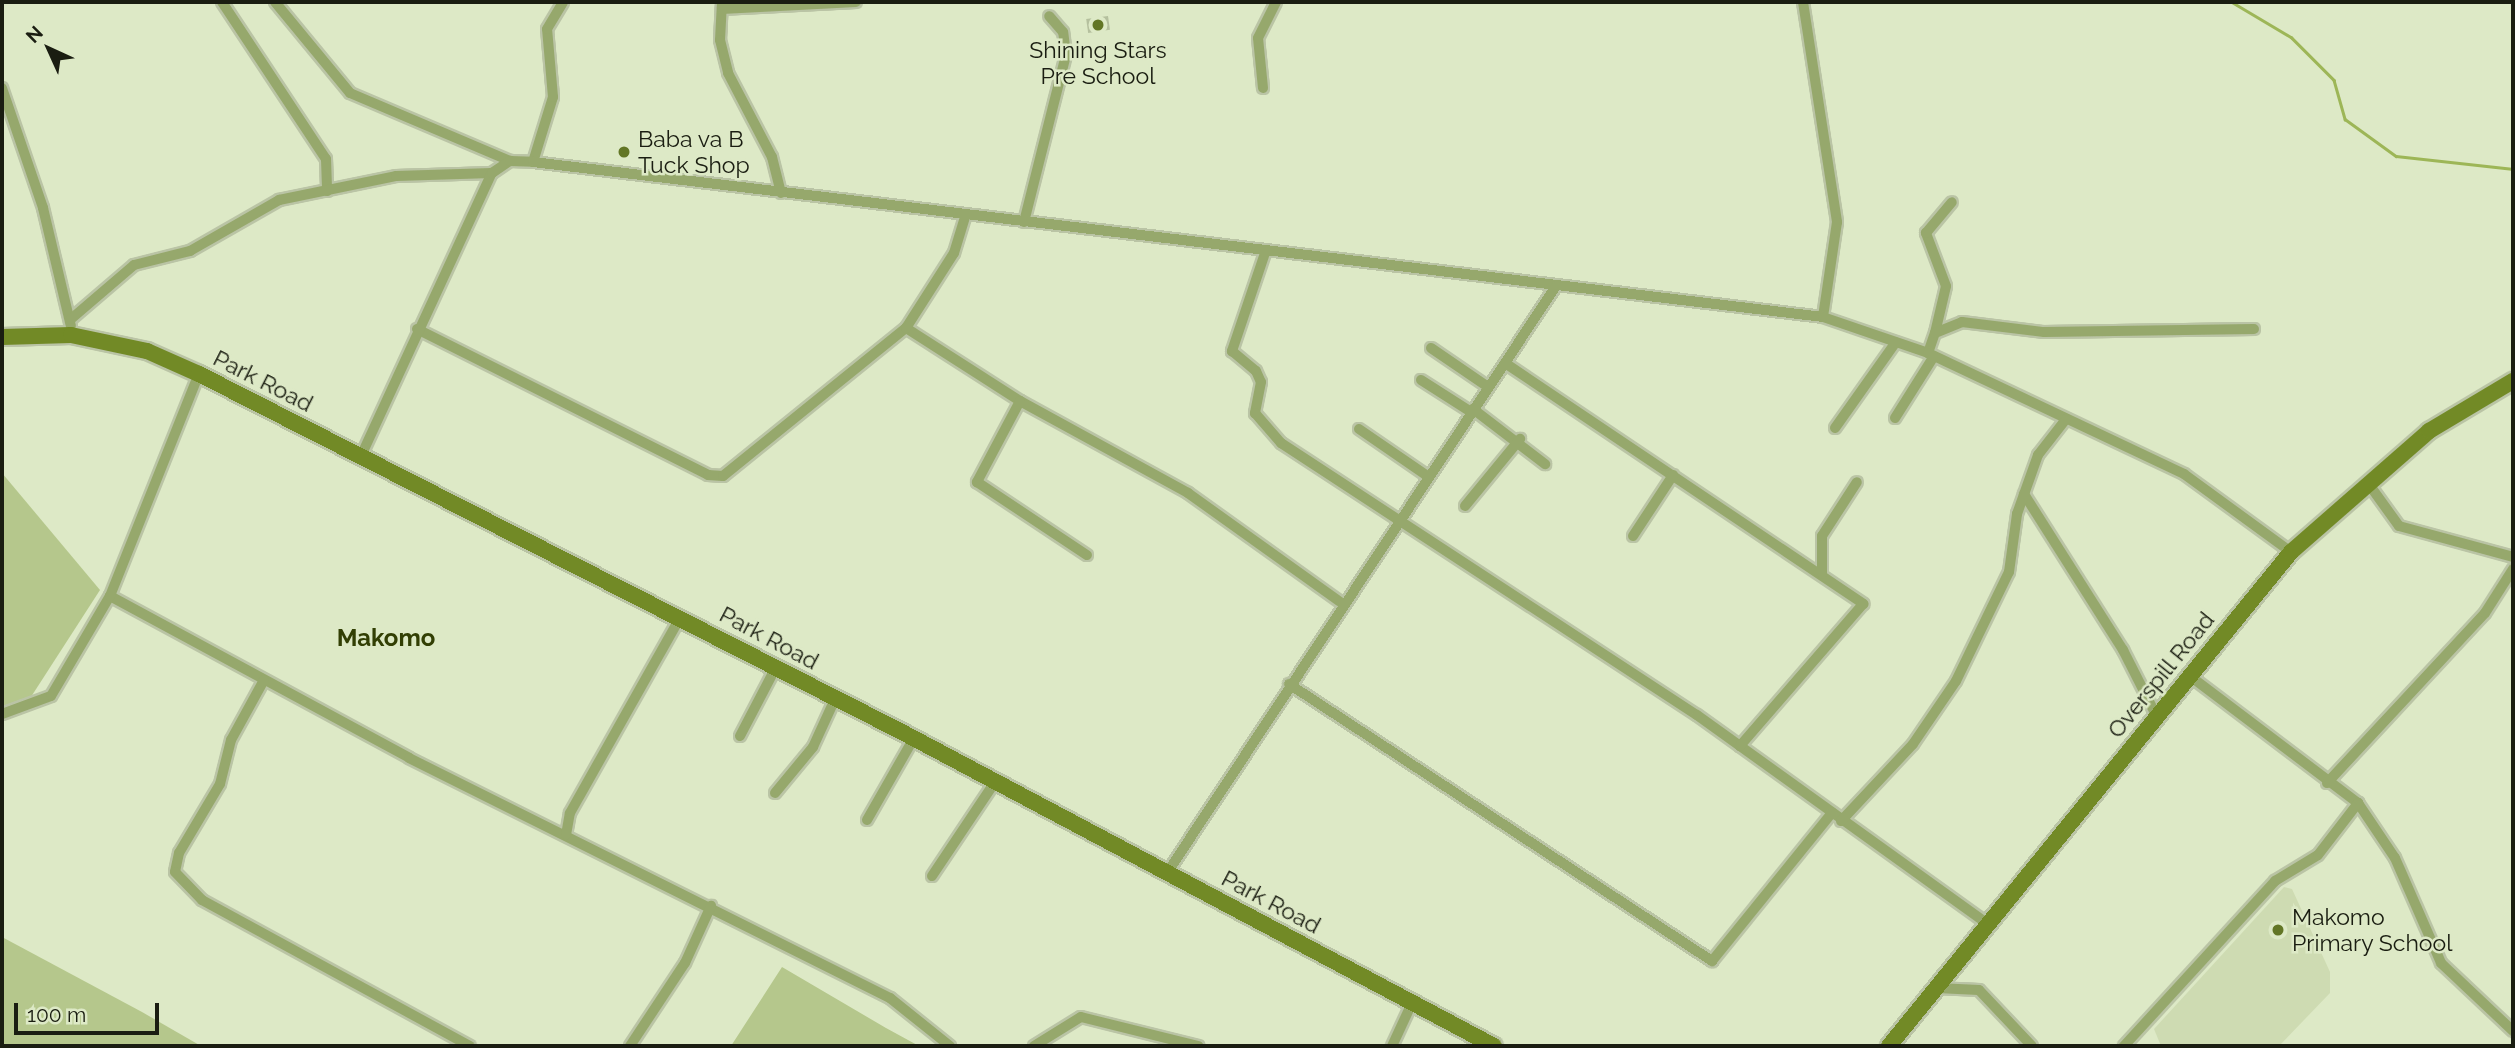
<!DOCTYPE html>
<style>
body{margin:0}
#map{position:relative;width:2515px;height:1048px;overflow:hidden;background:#dde9c6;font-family:Raleway,sans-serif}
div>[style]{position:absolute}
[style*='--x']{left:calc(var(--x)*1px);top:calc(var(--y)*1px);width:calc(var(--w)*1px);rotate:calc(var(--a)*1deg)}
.built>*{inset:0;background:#cedbb2}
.green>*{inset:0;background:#b5c78c}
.stream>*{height:2.5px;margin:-1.25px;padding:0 1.25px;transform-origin:1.25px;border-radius:1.25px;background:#9db657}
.building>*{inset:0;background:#b5c09e;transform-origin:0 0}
.roads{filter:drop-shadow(2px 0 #bac4a5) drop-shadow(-2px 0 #bac4a5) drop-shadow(0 2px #bac4a5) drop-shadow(0 -2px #bac4a5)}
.street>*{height:10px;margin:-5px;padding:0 5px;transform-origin:5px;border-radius:5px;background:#96a86c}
.secondary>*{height:16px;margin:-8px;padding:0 8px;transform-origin:8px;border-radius:8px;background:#728a26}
.dots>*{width:19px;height:19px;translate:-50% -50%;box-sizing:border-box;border:4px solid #dde9c6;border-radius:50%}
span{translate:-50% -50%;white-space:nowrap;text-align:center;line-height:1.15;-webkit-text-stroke:5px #dde9c6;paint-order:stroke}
.poi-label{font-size:23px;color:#1a1d11}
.left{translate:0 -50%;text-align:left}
.street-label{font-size:23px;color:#1a1d11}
.neighbourhood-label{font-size:24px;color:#323f04;font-weight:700}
.frame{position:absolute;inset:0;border:4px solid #1a1d11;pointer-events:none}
.north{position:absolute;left:14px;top:14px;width:70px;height:70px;-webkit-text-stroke:5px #dde9c6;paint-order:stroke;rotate:315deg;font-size:19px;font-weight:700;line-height:28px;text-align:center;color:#1a1d11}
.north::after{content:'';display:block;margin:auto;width:24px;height:32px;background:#1a1d11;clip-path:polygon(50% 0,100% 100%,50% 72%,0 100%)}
.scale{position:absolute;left:14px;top:1003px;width:145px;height:32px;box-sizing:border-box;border:4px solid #1a1d11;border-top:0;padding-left:9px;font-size:21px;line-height:24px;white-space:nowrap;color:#1a1d11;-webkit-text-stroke:5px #dde9c6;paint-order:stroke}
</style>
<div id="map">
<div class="built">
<i style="clip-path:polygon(2284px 887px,2292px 889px,2330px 972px,2330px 993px,2279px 1046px,2161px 1046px,2154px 1029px)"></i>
</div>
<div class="green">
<i style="clip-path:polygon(2px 473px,100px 590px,29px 700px,2px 706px)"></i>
<i style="clip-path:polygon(2px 937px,142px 1012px,201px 1046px,2px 1046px)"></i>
<i style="clip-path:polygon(782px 967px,886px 1028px,919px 1046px,731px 1046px)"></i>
</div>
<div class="stream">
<i style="--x:2232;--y:2;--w:69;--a:30.7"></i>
<i style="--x:2291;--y:37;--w:61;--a:45"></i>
<i style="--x:2334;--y:80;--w:41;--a:74.2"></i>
<i style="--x:2345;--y:119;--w:63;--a:36"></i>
<i style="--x:2396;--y:156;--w:118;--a:6.3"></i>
</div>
<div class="building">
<i style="left:1108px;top:16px;width:14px;height:22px;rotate:82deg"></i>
</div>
<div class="roads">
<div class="street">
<i style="--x:222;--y:2;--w:188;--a:56.5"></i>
<i style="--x:326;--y:159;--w:32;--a:88"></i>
<i style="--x:275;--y:2;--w:118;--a:50.5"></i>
<i style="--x:350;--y:93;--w:174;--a:23"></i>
<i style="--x:722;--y:2;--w:38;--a:93"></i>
<i style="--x:720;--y:40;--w:34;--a:76"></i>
<i style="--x:728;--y:73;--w:95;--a:62.4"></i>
<i style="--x:772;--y:157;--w:37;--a:76"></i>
<i style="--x:1803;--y:2;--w:223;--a:81.2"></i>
<i style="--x:1837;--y:222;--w:96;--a:98.4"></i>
<i style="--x:722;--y:9;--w:134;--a:-3"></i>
<i style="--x:2;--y:88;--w:127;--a:71.1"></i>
<i style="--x:43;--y:208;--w:121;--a:76.7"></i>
<i style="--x:1263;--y:88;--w:50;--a:-95.7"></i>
<i style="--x:1258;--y:38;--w:40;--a:-63.4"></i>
<i style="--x:533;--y:162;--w:68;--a:-72.9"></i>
<i style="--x:553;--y:97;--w:68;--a:-95"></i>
<i style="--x:547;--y:29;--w:31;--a:-59"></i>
<i style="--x:1024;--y:222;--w:172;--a:-75.9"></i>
<i style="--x:1066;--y:55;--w:23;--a:-97"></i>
<i style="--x:1063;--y:32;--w:21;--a:-131"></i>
<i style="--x:1266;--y:250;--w:107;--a:108.6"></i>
<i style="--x:1232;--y:351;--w:31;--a:40"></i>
<i style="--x:1256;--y:371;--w:12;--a:66"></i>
<i style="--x:1261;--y:382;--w:32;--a:101"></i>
<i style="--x:1255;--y:413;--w:40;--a:49"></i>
<i style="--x:1281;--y:443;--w:497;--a:33.2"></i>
<i style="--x:1697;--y:715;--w:358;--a:35.7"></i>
<i style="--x:71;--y:319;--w:83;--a:-40.6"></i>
<i style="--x:134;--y:265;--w:58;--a:-14"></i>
<i style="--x:190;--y:251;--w:103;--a:-29.8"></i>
<i style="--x:279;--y:200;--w:119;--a:-11.6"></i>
<i style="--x:396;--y:176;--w:96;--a:-1.8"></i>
<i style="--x:906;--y:328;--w:135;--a:32.6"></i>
<i style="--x:1020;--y:401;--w:192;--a:28.7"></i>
<i style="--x:1188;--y:493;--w:187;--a:35.6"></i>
<i style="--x:417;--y:329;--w:326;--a:26.6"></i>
<i style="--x:708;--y:475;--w:15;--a:4"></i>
<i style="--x:723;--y:476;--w:235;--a:-39"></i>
<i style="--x:906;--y:328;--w:89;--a:-57.4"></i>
<i style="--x:954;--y:253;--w:39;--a:-73"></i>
<i style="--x:1935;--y:333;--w:48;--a:-76.8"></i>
<i style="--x:1946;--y:286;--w:57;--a:-110.7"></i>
<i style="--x:1926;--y:233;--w:40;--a:-50"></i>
<i style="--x:1431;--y:348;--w:69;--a:34.4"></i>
<i style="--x:1928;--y:353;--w:21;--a:-71"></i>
<i style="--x:1935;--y:333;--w:29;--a:-22"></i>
<i style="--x:1962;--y:322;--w:83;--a:7"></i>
<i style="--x:2044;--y:332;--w:210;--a:-0.8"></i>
<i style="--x:1505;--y:363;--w:432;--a:33.9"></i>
<i style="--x:1863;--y:604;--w:188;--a:130.9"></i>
<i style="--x:1421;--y:380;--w:59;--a:32.6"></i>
<i style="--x:1020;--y:401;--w:92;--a:118"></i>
<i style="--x:977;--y:482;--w:132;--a:33.6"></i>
<i style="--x:1473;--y:409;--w:91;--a:37.4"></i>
<i style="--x:1895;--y:418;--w:73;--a:-57.8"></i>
<i style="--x:1835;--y:428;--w:105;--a:-54.7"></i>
<i style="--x:1359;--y:429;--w:81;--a:34.5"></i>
<i style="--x:361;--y:456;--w:312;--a:-65.2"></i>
<i style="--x:492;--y:173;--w:22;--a:-34"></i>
<i style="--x:510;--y:161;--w:23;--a:2"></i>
<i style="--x:533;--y:162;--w:1299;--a:6.85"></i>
<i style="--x:1823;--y:317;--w:111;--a:18.9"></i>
<i style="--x:1928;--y:353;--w:283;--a:25.3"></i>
<i style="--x:2184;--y:474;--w:132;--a:36.1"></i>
<i style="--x:2368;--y:483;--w:53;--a:54.2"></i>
<i style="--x:2399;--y:526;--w:118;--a:15.2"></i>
<i style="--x:2024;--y:494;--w:185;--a:57.6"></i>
<i style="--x:2123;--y:650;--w:75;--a:63.1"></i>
<i style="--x:1465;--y:506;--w:87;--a:-50.6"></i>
<i style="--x:1633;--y:536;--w:73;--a:-56.7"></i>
<i style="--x:1822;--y:574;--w:38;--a:-90"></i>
<i style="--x:1822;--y:536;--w:64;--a:-57.1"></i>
<i style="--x:110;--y:596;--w:340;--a:28.4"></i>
<i style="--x:409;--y:758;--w:538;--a:26.52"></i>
<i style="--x:890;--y:998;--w:77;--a:38.7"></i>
<i style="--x:2190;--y:676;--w:211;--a:37.1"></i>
<i style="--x:2358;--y:803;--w:66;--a:56.1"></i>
<i style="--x:2395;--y:858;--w:115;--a:66.3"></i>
<i style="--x:2441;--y:963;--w:99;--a:43.4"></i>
<i style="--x:264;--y:680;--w:68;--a:118.8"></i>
<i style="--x:231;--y:740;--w:45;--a:104"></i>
<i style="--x:220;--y:784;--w:80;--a:120.7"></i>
<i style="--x:179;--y:853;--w:19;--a:102"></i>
<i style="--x:175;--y:872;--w:39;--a:46"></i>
<i style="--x:202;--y:900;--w:305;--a:28.6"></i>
<i style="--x:1289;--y:684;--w:506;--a:33.22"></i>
<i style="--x:1712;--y:961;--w:191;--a:-51"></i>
<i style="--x:2;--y:714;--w:52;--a:-20.2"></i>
<i style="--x:51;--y:696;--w:116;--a:-59.5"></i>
<i style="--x:110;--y:596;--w:239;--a:-68.2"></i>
<i style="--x:740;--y:736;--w:78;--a:-62.4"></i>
<i style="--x:2327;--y:783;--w:232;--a:-47.1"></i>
<i style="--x:2485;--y:613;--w:52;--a:-57.5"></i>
<i style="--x:775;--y:793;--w:60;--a:-50.4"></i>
<i style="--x:813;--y:747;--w:53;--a:-65.4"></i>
<i style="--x:867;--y:820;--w:95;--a:-60.2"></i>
<i style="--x:1841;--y:821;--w:105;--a:-46.9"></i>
<i style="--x:1913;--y:744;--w:76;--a:-55.7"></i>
<i style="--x:1956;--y:681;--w:121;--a:-64.1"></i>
<i style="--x:2009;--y:572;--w:59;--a:-82.1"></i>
<i style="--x:2017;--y:514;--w:63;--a:-70.4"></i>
<i style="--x:2038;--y:455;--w:46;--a:-52.1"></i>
<i style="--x:566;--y:835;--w:22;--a:-80"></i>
<i style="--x:570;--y:813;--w:224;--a:-60.6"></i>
<i style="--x:1167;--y:873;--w:704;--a:-56.47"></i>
<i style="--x:932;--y:876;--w:113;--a:-56.2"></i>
<i style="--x:1937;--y:988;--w:42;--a:2.7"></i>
<i style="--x:1979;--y:990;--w:77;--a:46.6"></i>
<i style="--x:630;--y:1046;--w:100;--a:-56.5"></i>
<i style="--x:685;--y:963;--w:63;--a:-65.5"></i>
<i style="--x:1034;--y:1046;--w:55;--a:-31.7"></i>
<i style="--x:1081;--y:1017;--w:121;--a:13.9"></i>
<i style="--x:1392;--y:1046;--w:47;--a:-65.1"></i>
<i style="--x:2124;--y:1046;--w:224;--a:-47.5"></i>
<i style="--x:2275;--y:881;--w:50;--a:-31.2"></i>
<i style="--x:2318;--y:855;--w:66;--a:-52.4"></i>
</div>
<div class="secondary">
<i style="--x:2;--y:337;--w:69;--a:-1.7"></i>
<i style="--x:71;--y:335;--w:78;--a:11.9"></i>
<i style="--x:147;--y:351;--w:57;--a:23.9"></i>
<i style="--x:199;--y:374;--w:787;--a:26.99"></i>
<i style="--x:900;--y:731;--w:672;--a:27.94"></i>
<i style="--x:1889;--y:1046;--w:637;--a:-50.86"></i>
<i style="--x:2291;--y:552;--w:184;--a:-41.2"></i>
<i style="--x:2429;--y:431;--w:98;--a:-30.8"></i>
</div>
</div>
<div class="dots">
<i style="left:1098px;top:25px;background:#627625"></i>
<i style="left:624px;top:152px;background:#627625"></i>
<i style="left:2278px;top:930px;background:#627625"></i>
</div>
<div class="poi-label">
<span style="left:1098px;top:63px">Shining Stars<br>Pre School</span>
<span class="left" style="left:638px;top:152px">Baba va B<br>Tuck Shop</span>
<span class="left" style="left:2292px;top:930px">Makomo<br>Primary School</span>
</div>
<div class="street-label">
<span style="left:263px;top:381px;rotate:27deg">Park Road</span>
<span style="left:769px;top:638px;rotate:28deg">Park Road</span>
<span style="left:2161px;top:675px;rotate:-51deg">Overspill Road</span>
<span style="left:1271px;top:902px;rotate:28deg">Park Road</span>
</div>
<div class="neighbourhood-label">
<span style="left:386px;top:638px">Makomo</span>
</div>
<div class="frame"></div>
<div class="north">N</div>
<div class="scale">100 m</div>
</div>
